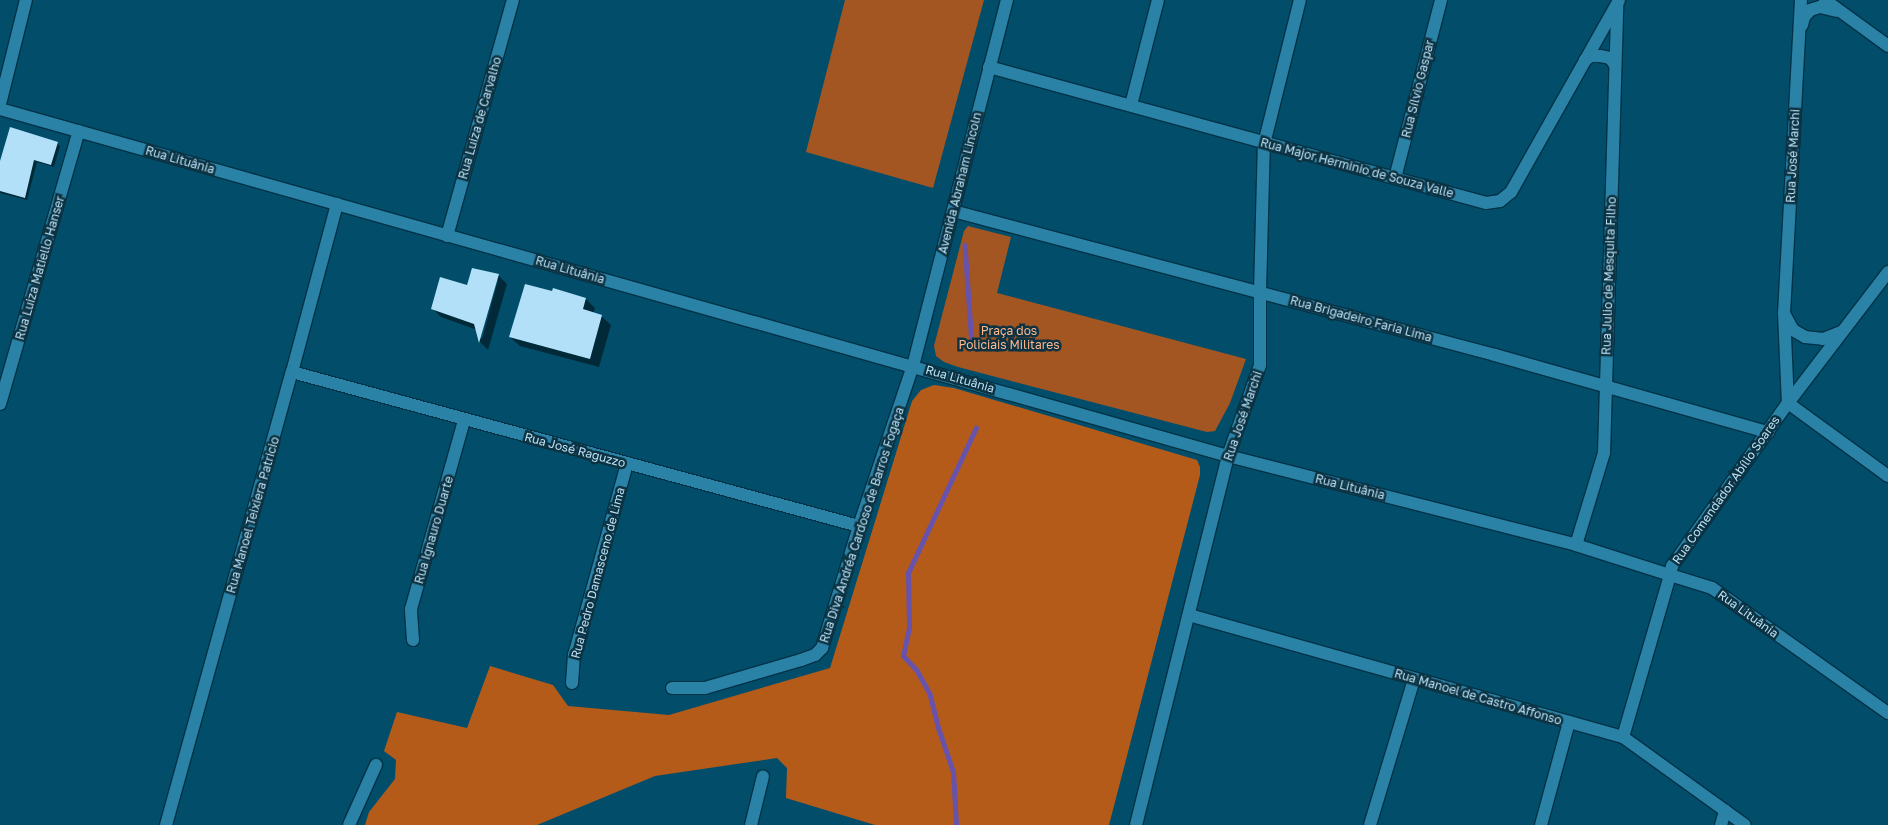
<!DOCTYPE html>
<meta charset="utf-8">
<style>
body{margin:0}
#map{position:relative;width:1888px;height:825px;overflow:hidden;background:#024e6a;font-family:"Golos Text",sans-serif}
div>[style]{position:absolute}
[style*='--x']{left:calc(var(--x)*1px);top:calc(var(--y)*1px);width:calc(var(--w)*1px);rotate:calc(var(--a)*1deg)}
.green>*{inset:0;background:#a45622}
.forest>*{inset:0;background:#b55b1a}
.shadow>*{inset:0;background:#0007}
.stream>*{height:4.5px;margin:-2.25px;padding:0 2.25px;transform-origin:2.25px;border-radius:2.25px;background:#6753ac}
.building>*{inset:0;background:#b1e0f8}
.roads{filter:drop-shadow(1px 0 #013245) drop-shadow(-1px 0 #013245) drop-shadow(0 1px #013245) drop-shadow(0 -1px #013245)}
.minor>*{height:12px;margin:-6px;padding:0 6px;transform-origin:6px;border-radius:6px;background:#2a82a7}
.tertiary>*{height:12px;margin:-6px;padding:0 6px;transform-origin:6px;border-radius:6px;background:#2a82a7}
span{translate:-50% -50%;white-space:nowrap;text-align:center;line-height:1.15;-webkit-text-stroke:5px #0d3242;paint-order:stroke}
.street-label{font-size:12px;color:#bbe2f6}
.park-label{font-size:12px;color:#feb68d}
</style>
<div id="map">
<div class="green">
<i style="clip-path:polygon(845px 0,984px 0,933px 188px,806px 152px)"></i>
<i style="clip-path:polygon(968px 226px,1011px 237px,997px 293px,1246px 359px,1230px 403px,1215px 431px,1207px 432px,958px 367px,944px 362px,936px 356px,934px 346px,964px 231px)"></i>
</div>
<div class="forest">
<i style="clip-path:polygon(934px 385px,954px 388px,1197px 460px,1200px 467px,1200px 475px,1109px 825px,875px 825px,786px 798px,787px 768px,777px 758px,655px 776px,537px 825px,365px 825px,369px 812px,395px 779px,396px 760px,384px 751px,397px 712px,467px 728px,490px 666px,553px 685px,568px 706px,669px 715px,830px 668px,912px 401px,921px 390px)"></i>
</div>
<div class="shadow">
<i style="clip-path:polygon(57px 143px,60px 146px,54px 167px,37px 162px,27px 200px,0 193px,0 165px)"></i>
<i style="clip-path:polygon(evenodd,498px 275px,507px 284px,488px 350px,480px 342px,477px 330px,441px 317px,432px 308px,468px 286px,498px 275px,496px 280px,498px 280px,482px 339px,479px 338px,496px 280px)"></i>
<i style="clip-path:polygon(586px 299px,595px 308px,593px 314px,601px 316px,611px 325px,599px 367px,520px 346px,510px 337px)"></i>
</div>
<div class="stream">
<i style="--x:965;--y:245;--w:100;--a:86"></i>
<i style="--x:956;--y:825;--w:53;--a:-93.2"></i>
<i style="--x:953;--y:772;--w:46;--a:-108.8"></i>
<i style="--x:938;--y:728;--w:36;--a:-104"></i>
<i style="--x:929;--y:693;--w:26;--a:-119"></i>
<i style="--x:916;--y:670;--w:19;--a:-133"></i>
<i style="--x:903;--y:656;--w:29;--a:-78"></i>
<i style="--x:909;--y:628;--w:55;--a:-91"></i>
<i style="--x:908;--y:573;--w:160;--a:-64.9"></i>
</div>
<div class="building">
<i style="clip-path:polygon(10px 127px,58px 142px,51px 165px,34px 160px,25px 198px,0 191px,0 161px)"></i>
<i style="clip-path:polygon(472px 268px,499px 274px,479px 343px,474px 324px,431px 309px,440px 277px,467px 285px)"></i>
<i style="clip-path:polygon(525px 284px,552px 291px,553px 288px,586px 298px,583px 309px,602px 315px,590px 359px,509px 337px)"></i>
</div>
<div class="roads">
<div class="minor">
<i style="--x:1801;--y:0;--w:313;--a:93.1"></i>
<i style="--x:1784;--y:313;--w:90;--a:87.5"></i>
<i style="--x:1788;--y:403;--w:124;--a:36.1"></i>
<i style="--x:1825;--y:0;--w:78;--a:36.1"></i>
<i style="--x:1802;--y:25;--w:8;--a:-76"></i>
<i style="--x:1804;--y:17;--w:9;--a:-49"></i>
<i style="--x:1810;--y:10;--w:10;--a:-17"></i>
<i style="--x:1820;--y:7;--w:17;--a:13"></i>
<i style="--x:1585;--y:60;--w:7;--a:-34"></i>
<i style="--x:1591;--y:56;--w:9;--a:0"></i>
<i style="--x:1600;--y:56;--w:10;--a:11"></i>
<i style="--x:1610;--y:58;--w:9;--a:54"></i>
<i style="--x:989;--y:67;--w:515;--a:15.3"></i>
<i style="--x:1486;--y:203;--w:14;--a:-8"></i>
<i style="--x:1500;--y:201;--w:14;--a:-39"></i>
<i style="--x:1511;--y:192;--w:220;--a:-60.6"></i>
<i style="--x:0;--y:104;--w:107;--a:-76"></i>
<i style="--x:1131;--y:105;--w:108;--a:-75.6"></i>
<i style="--x:1395;--y:178;--w:184;--a:-75.5"></i>
<i style="--x:953;--y:211;--w:561;--a:14.88"></i>
<i style="--x:1495;--y:355;--w:284;--a:15.8"></i>
<i style="--x:447;--y:236;--w:245;--a:-74.4"></i>
<i style="--x:1785;--y:315;--w:17;--a:62"></i>
<i style="--x:1793;--y:330;--w:14;--a:30"></i>
<i style="--x:1805;--y:337;--w:18;--a:6"></i>
<i style="--x:1823;--y:339;--w:19;--a:-21"></i>
<i style="--x:292;--y:372;--w:588;--a:15.2"></i>
<i style="--x:0;--y:404;--w:284;--a:-73.9"></i>
<i style="--x:1576;--y:545;--w:96;--a:-73.1"></i>
<i style="--x:1604;--y:453;--w:447;--a:-88.3"></i>
<i style="--x:1189;--y:615;--w:451;--a:15.7"></i>
<i style="--x:1623;--y:737;--w:150;--a:35.8"></i>
<i style="--x:413;--y:640;--w:31;--a:-94"></i>
<i style="--x:411;--y:609;--w:195;--a:-74.3"></i>
<i style="--x:572;--y:683;--w:28;--a:-86"></i>
<i style="--x:574;--y:655;--w:198;--a:-74.5"></i>
<i style="--x:672;--y:688;--w:33;--a:0"></i>
<i style="--x:705;--y:688;--w:100;--a:-16.3"></i>
<i style="--x:801;--y:660;--w:15;--a:-20"></i>
<i style="--x:815;--y:655;--w:10;--a:-45"></i>
<i style="--x:822;--y:648;--w:127;--a:-73.1"></i>
<i style="--x:859;--y:526;--w:169;--a:-71.4"></i>
<i style="--x:1623;--y:737;--w:169;--a:-73.8"></i>
<i style="--x:1670;--y:575;--w:44;--a:17.2"></i>
<i style="--x:1712;--y:588;--w:216;--a:35.4"></i>
<i style="--x:166;--y:825;--w:470;--a:-74.5"></i>
<i style="--x:292;--y:372;--w:174;--a:-75"></i>
<i style="--x:349;--y:825;--w:66;--a:-65.8"></i>
<i style="--x:751;--y:825;--w:50;--a:-76.2"></i>
<i style="--x:1136;--y:825;--w:380;--a:-76"></i>
<i style="--x:1228;--y:456;--w:96;--a:-70.6"></i>
<i style="--x:1260;--y:365;--w:73;--a:-90"></i>
<i style="--x:1260;--y:292;--w:148;--a:-88.5"></i>
<i style="--x:1264;--y:144;--w:148;--a:-76"></i>
<i style="--x:1370;--y:825;--w:152;--a:-73.2"></i>
<i style="--x:1541;--y:825;--w:107;--a:-74.8"></i>
<i style="--x:1721;--y:825;--w:15;--a:-74"></i>
</div>
<div class="tertiary">
<i style="--x:0;--y:109;--w:1276;--a:15.78"></i>
<i style="--x:1228;--y:456;--w:359;--a:14.3"></i>
<i style="--x:1576;--y:545;--w:99;--a:17.7"></i>
<i style="--x:1670;--y:575;--w:9;--a:-77"></i>
<i style="--x:1672;--y:566;--w:200;--a:-54.6"></i>
<i style="--x:1788;--y:403;--w:165;--a:-52.6"></i>
<i style="--x:913;--y:366;--w:378;--a:-75.6"></i>
</div>
</div>
<div class="street-label">
<span style="left:1418px;top:89px;rotate:-76deg">Rua Sílvio Gaspar</span>
<span style="left:480px;top:118px;rotate:-74deg">Rua Luiza de Carvalho</span>
<span style="left:1793px;top:156px;rotate:-87deg">Rua José Marchi</span>
<span style="left:180px;top:160px;rotate:16deg">Rua Lituânia</span>
<span style="left:1357px;top:168px;rotate:15deg">Rua Major Herminio de Souza Valle</span>
<span style="left:960px;top:183px;rotate:-76deg">Avenida Abraham Lincoln</span>
<span style="left:40px;top:268px;rotate:-74deg">Rua Luiza Matiello Hanser</span>
<span style="left:570px;top:270px;rotate:16deg">Rua Lituânia</span>
<span style="left:1609px;top:276px;rotate:-88deg">Rua Julio de Mesquita Filho</span>
<span style="left:1361px;top:319px;rotate:15deg">Rua Brigadeiro Faria Lima</span>
<span style="left:960px;top:379px;rotate:16deg">Rua Lituânia</span>
<span style="left:1243px;top:416px;rotate:-71deg">Rua José Marchi</span>
<span style="left:575px;top:450px;rotate:15deg">Rua José Raguzzo</span>
<span style="left:1350px;top:487px;rotate:14deg">Rua Lituânia</span>
<span style="left:1726px;top:490px;rotate:-55deg">Rua Comendador Abílio Soares</span>
<span style="left:253px;top:515px;rotate:-74deg">Rua Manoel Teixiera Patricio</span>
<span style="left:862px;top:525px;rotate:-72deg">Rua Diva Andréa Cardoso de Barros Fogaça</span>
<span style="left:434px;top:530px;rotate:-74deg">Rua Ignauro Duarte</span>
<span style="left:598px;top:573px;rotate:-75deg">Rua Pedro Damasceno de Lima</span>
<span style="left:1748px;top:614px;rotate:36deg">Rua Lituânia</span>
<span style="left:1478px;top:697px;rotate:16deg">Rua Manoel de Castro Affonso</span>
</div>
<div class="park-label">
<span style="left:1009px;top:338px">Praça dos<br>Policiais Militares</span>
</div>
</div>
